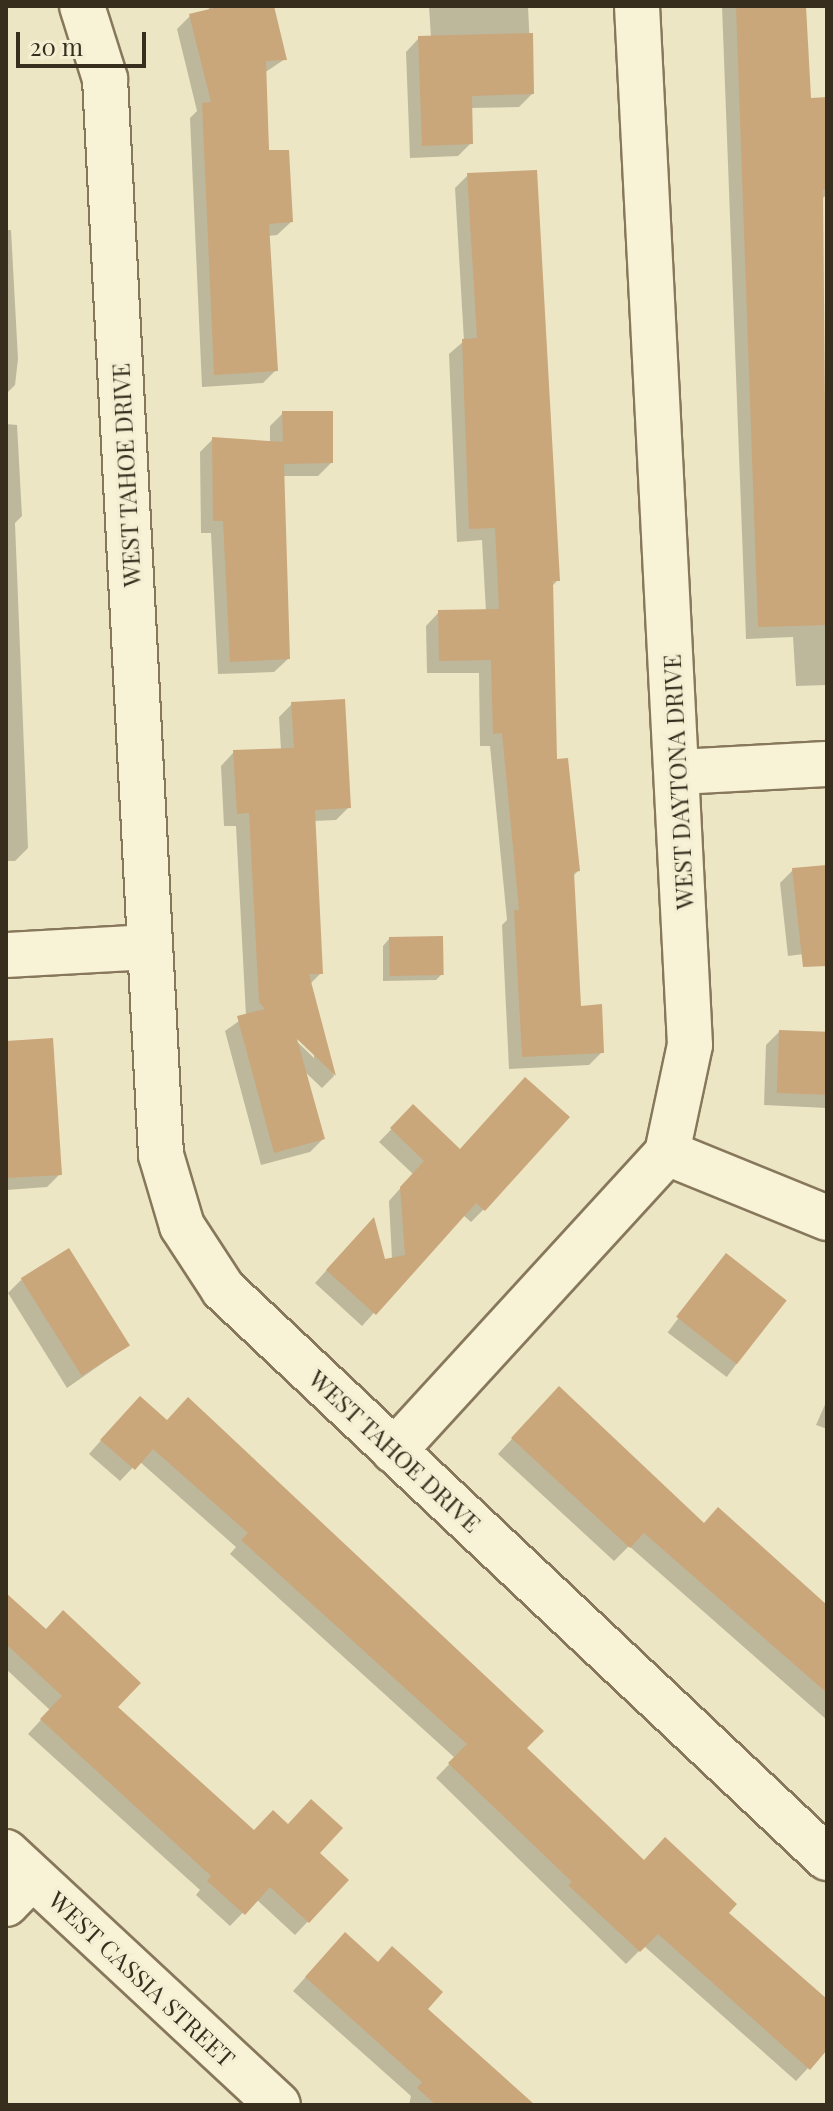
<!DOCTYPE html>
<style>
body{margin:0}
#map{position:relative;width:833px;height:2111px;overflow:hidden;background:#ede6c4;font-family:"Playfair Display",serif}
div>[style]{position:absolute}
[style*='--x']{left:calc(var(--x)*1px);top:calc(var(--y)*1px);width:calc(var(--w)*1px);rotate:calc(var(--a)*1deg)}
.shadow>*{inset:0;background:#0003;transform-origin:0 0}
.building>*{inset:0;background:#caa67b;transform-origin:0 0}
.roads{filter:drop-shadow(2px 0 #87785b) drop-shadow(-2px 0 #87785b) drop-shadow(0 2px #87785b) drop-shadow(0 -2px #87785b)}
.minor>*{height:44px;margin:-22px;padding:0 22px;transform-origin:22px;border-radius:22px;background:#f8f2d7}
.tertiary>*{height:44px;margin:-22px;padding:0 22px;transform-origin:22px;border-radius:22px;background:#f8f2d7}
span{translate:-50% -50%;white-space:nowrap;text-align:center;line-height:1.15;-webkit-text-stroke:6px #f4efd3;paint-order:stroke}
.street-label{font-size:24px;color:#372e1e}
.frame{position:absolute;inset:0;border:8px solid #372e1e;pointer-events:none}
.scale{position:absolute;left:16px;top:32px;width:130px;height:36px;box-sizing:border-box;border:4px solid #372e1e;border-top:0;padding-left:10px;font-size:24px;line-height:28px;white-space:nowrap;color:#372e1e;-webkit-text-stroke:6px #f4efd3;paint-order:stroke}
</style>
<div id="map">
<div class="shadow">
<i style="clip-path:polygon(208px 6px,272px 6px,285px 59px,264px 73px,267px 152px,291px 222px,277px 235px,268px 236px,276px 370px,263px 383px,202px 387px,190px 118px,197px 111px,177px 29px,190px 16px,210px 11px)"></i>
<i style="clip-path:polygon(429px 6px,528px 6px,532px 94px,519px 107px,470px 108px,471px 143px,458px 156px,410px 158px,406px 52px,419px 38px,431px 38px)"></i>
<i style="clip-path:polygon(722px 6px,804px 6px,809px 100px,827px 99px,827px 194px,821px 200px,827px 685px,796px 686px,793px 637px,746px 639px)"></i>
<i style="clip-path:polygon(468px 175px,558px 580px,551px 587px,555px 761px,578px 871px,573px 876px,579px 1008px,602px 1052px,589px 1065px,509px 1069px,502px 925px,507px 920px,490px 746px,480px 746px,479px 673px,427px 673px,426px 626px,439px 612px,486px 612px,482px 540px,457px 542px,449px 354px,464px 341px,455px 188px)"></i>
<i style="clip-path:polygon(6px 230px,11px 230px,18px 359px,15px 385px,6px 394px)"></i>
<i style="clip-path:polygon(283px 413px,331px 463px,318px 476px,282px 476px,288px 659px,274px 672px,218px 674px,211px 533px,201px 533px,200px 452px,213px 439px,270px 443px,270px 426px)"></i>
<i style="clip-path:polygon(6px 424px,17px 425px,22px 516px,15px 523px,28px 848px,15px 861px,6px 861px)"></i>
<i style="clip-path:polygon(evenodd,292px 704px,349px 807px,336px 820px,313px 821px,321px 973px,309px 985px,334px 1076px,322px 1088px,304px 1071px,323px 1139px,310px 1152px,261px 1165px,225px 1031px,246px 1016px,236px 826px,224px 826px,221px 766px,234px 752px,281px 750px,279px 717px,292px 704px,291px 1031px,314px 1052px,314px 1058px,288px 1033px,291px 1031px)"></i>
<i style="clip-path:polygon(827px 867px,827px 951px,788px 956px,780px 883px,793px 870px)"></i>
<i style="clip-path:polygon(389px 939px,442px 974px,436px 980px,383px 981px,383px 946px)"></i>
<i style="clip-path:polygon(779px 1032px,827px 1034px,827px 1108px,764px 1105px,766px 1045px)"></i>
<i style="clip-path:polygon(6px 1043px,60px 1174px,47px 1187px,6px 1190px)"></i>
<i style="clip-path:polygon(413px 1107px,484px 1209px,471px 1222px,463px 1215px,362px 1326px,315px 1283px,361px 1232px,383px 1261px,392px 1259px,389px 1201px,413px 1174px,379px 1142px)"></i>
<i style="left:726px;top:1255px;width:74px;height:97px;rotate:37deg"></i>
<i style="clip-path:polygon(21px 1280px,127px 1346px,67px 1388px,8px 1293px)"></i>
<i style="clip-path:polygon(827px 1400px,827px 1429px,816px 1425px)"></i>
<i style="clip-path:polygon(545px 1403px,703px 1525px,827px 1608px,827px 1720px,629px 1546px,614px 1561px,498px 1454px)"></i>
<i style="clip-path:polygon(127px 1411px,524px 1748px,643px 1862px,726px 1913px,827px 2002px,827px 2047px,808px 2068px,796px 2081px,644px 1946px,626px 1964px,436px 1778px,455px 1758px,230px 1554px,236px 1547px,139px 1461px,120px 1481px,89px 1454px)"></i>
<i style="clip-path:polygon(6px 1595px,115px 1708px,254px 1832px,317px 1853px,347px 1880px,295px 1935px,256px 1899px,230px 1926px,196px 1895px,200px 1890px,28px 1734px,50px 1710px,6px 1669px)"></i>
<i style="clip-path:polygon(332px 1948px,377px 1964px,532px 2105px,409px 2105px,411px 2096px,293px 1991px)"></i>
</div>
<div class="building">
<i style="clip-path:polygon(222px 6px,274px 6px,287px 60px,266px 61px,269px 150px,289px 150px,293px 222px,269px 224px,278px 371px,214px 375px,202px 103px,211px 102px,189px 14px)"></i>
<i style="clip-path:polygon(736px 6px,806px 6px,811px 98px,827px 97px,827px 190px,823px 190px,827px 625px,758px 627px)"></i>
<i style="clip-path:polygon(533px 33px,534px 94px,472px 96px,473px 144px,422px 146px,418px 36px)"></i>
<i style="clip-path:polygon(537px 170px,560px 581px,553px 581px,557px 759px,568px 758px,580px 871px,574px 872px,581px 1006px,602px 1004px,604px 1053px,522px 1057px,514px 910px,519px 910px,502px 733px,493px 734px,491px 660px,439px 661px,438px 610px,499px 609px,495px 528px,469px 529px,462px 339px,477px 338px,467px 173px)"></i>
<i style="clip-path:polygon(282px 411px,333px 411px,333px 463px,284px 464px,290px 659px,230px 662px,223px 521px,213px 521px,212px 437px,283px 442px)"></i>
<i style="clip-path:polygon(345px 699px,351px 808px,315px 810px,323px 974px,309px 974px,336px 1076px,297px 1039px,325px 1139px,274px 1153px,237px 1016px,265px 1009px,259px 1002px,249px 813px,237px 814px,233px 750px,294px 748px,291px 702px)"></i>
<i style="clip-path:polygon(827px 865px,827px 966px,803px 967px,792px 868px)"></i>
<i style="left:443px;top:936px;width:39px;height:54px;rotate:89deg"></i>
<i style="left:779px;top:1030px;width:48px;height:63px;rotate:2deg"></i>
<i style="clip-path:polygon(53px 1038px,62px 1175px,6px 1178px,6px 1041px)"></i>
<i style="clip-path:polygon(525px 1077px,570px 1117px,485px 1211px,476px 1203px,376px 1315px,326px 1270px,374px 1217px,385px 1259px,405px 1255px,400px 1187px,424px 1161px,390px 1128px,413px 1104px,460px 1149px)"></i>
<i style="left:69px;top:1248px;width:115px;height:57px;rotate:58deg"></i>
<i style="left:726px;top:1253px;width:77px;height:81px;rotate:38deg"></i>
<i style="clip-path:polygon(559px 1386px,704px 1523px,718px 1507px,827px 1605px,827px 1693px,644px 1533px,630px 1548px,511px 1438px)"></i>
<i style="clip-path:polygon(140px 1396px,167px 1420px,188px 1397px,544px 1731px,527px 1748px,644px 1860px,665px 1837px,737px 1904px,729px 1913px,827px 1999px,827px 2050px,810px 2070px,658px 1934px,640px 1952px,568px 1885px,572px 1882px,448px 1763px,467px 1744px,241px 1540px,248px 1533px,153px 1449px,135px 1470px,100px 1440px)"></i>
<i style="clip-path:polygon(6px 1593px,46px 1629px,63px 1610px,141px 1683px,118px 1707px,254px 1830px,273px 1810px,288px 1824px,311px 1799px,343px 1828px,320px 1853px,349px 1880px,309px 1923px,270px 1887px,245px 1915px,207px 1881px,211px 1876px,40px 1719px,62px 1696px,6px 1644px)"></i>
<i style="clip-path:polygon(345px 1932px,378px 1962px,392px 1946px,443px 1992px,428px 2009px,535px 2105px,436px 2105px,417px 2088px,422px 2082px,305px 1977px)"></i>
</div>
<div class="roads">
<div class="minor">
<i style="--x:82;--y:6;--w:77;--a:72.5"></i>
<i style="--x:105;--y:79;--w:1077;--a:87.02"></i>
<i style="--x:161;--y:1155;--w:74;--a:73.5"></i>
<i style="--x:182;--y:1226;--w:75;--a:56.9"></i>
<i style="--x:223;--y:1289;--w:830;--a:43.29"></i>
<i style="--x:678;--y:772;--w:149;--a:-3.1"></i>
<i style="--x:6;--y:955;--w:144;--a:-3.2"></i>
<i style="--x:667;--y:1153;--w:173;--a:22.1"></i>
<i style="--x:394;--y:1451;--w:404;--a:-47.5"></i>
<i style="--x:667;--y:1153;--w:110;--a:-78"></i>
<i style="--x:690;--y:1045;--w:1040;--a:-92.92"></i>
<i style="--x:6;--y:1904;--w:37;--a:-46"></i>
</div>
<div class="tertiary">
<i style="--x:6;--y:1852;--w:371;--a:42.9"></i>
</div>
</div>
<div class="street-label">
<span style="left:126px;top:475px;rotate:-93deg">WEST TAHOE DRIVE</span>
<span style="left:678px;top:782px;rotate:-93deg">WEST DAYTONA DRIVE</span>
<span style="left:395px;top:1451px;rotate:43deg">WEST TAHOE DRIVE</span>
<span style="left:142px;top:1979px;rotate:43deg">WEST CASSIA STREET</span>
</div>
<div class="frame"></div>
<div class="scale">20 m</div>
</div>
